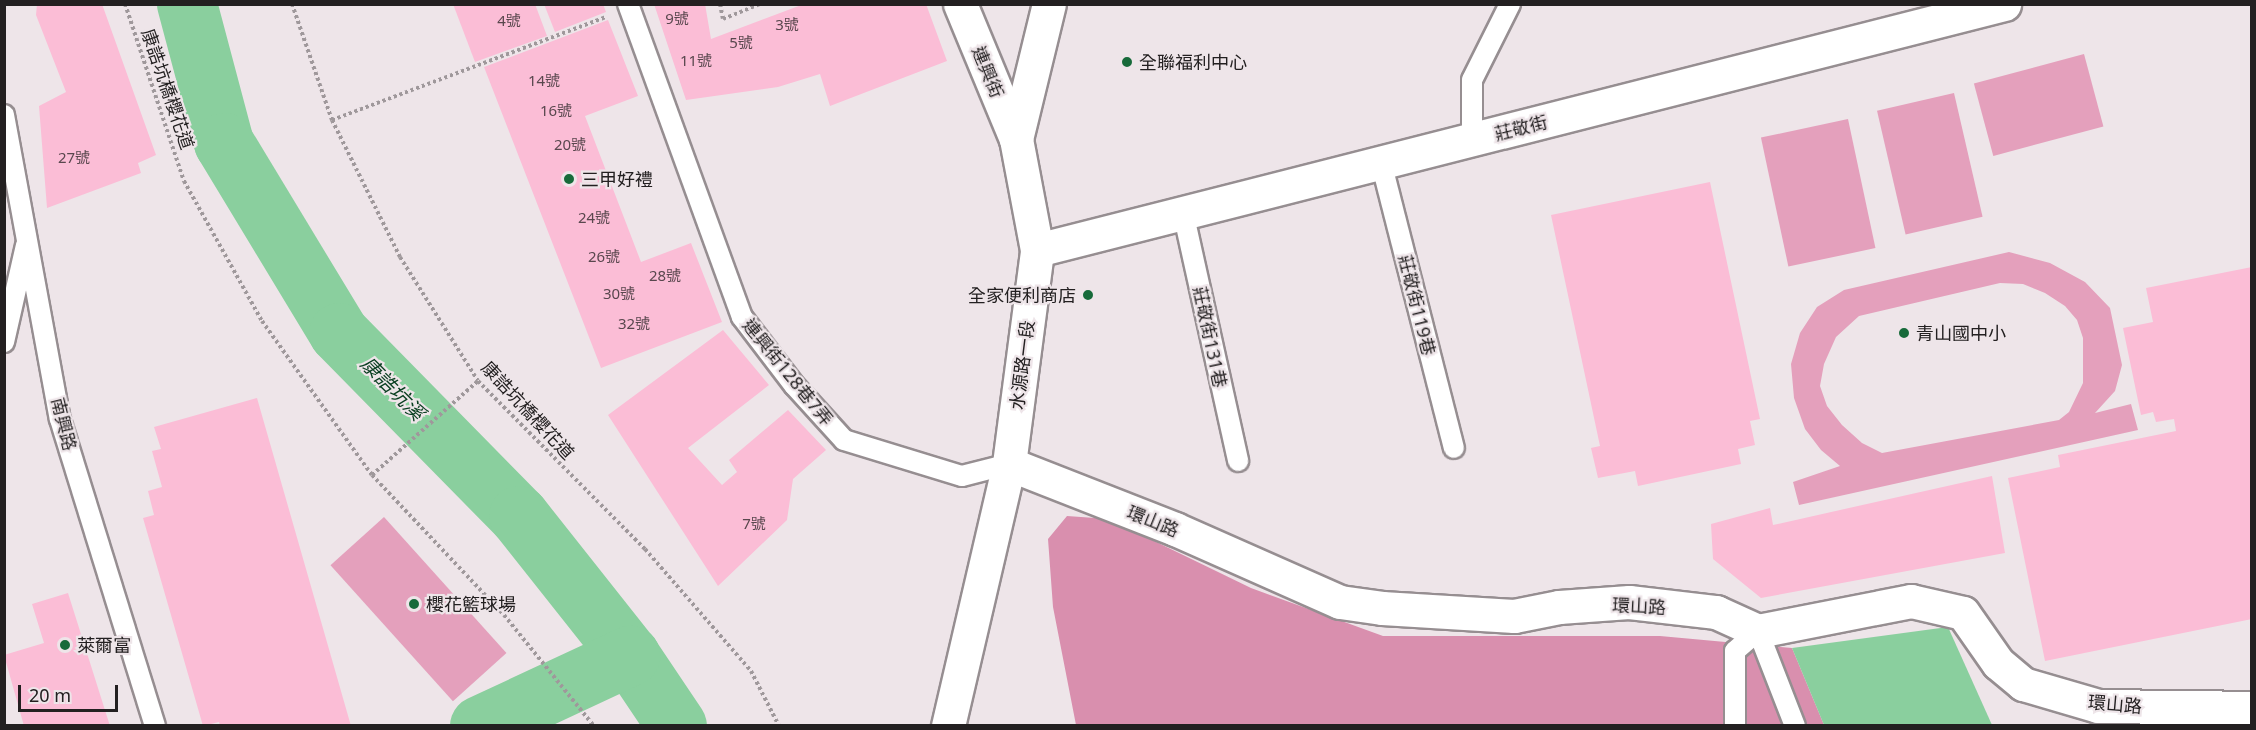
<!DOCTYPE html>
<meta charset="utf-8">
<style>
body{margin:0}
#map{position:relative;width:2256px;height:730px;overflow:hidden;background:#eee5e9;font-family:"Noto Sans","Noto Sans TC",sans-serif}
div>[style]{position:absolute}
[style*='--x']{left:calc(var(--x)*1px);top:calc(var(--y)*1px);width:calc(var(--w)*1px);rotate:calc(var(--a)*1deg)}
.green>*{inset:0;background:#e4a0bc;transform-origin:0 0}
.forest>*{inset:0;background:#d98fae}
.water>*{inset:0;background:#8acf9e}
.river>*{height:60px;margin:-30px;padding:0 30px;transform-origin:30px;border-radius:30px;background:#8acf9e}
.building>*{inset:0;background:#fbbdd6}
.path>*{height:4px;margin-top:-2px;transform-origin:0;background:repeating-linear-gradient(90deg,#9f989b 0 3px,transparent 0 6px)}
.roads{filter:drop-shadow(2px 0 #968e91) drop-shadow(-2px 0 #968e91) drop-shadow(0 2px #968e91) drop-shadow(0 -2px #968e91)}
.service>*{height:20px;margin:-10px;padding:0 10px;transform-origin:10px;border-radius:10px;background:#fff}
.minor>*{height:33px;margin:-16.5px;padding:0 16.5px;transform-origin:16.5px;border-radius:16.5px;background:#fff}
.tertiary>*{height:33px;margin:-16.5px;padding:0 16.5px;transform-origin:16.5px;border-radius:16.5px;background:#fff}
.dots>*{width:16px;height:16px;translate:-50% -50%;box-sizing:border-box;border:3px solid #eee5e9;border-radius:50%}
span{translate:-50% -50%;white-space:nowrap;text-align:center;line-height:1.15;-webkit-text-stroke:4.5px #eee5e9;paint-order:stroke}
.number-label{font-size:15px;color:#59474e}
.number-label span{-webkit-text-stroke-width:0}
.poi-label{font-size:18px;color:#232021}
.left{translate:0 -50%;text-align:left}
.right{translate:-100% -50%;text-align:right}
.street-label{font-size:18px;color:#232021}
.water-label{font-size:20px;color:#0b4022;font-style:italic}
.frame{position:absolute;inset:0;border:6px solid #232021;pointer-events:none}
.scale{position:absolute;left:18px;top:685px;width:100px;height:27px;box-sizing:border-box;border:3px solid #232021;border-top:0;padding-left:8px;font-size:18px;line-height:21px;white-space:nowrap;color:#232021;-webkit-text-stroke:4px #eee5e9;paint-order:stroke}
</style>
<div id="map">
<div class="green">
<i style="left:2084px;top:54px;width:75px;height:114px;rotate:75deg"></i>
<i style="left:1954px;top:93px;width:127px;height:79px;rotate:77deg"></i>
<i style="left:1848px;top:119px;width:132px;height:89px;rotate:78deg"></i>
<i style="clip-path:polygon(evenodd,2009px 252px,2050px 263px,2085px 282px,2110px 308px,2122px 365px,2115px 391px,2095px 413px,2131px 404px,2138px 430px,1799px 505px,1793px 482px,1840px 466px,1821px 450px,1805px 429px,1794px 398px,1791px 364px,1800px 333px,1817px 307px,1844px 290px,2009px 252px,2000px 283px,2023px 284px,2045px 293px,2065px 306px,2077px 320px,2083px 338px,2083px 383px,2069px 412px,2059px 420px,1882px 453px,1862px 443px,1842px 425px,1827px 406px,1820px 386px,1824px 364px,1836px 337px,1859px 316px,2000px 283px)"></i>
<i style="left:384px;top:517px;width:183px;height:72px;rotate:48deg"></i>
</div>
<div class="forest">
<i style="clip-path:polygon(1067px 516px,1109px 519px,1251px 588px,1383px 636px,1660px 636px,1792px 648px,1824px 725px,1076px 725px,1053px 607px,1048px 539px)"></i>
</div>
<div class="water">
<i style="clip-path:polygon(1948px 627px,1992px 725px,1824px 725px,1792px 648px)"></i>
</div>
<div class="river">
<i style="--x:187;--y:4;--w:144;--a:75.1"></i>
<i style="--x:224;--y:143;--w:222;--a:58.8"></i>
<i style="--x:339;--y:333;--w:257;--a:45.5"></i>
<i style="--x:519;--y:516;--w:179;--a:51.6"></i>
<i style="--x:630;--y:656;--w:84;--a:56.1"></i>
<i style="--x:480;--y:726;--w:166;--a:-25"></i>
</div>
<div class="building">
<i style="clip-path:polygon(37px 4px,102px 4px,156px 155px,138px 163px,141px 173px,47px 208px,39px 106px,66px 92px,36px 15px)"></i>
<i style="clip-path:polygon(453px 4px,535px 4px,547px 36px,475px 62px)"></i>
<i style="clip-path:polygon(544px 4px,603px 4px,606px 12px,555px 32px)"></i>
<i style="clip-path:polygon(654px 4px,705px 4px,711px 39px,804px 4px,926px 4px,947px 61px,830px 106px,820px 74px,778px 87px,686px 100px)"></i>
<i style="clip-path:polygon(608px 20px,638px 96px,585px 116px,641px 262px,691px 243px,722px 322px,601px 368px,484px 67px)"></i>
<i style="clip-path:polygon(1710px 182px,1760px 419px,1750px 421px,1755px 445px,1738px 449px,1741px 464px,1638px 486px,1635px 471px,1598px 478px,1591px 448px,1600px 446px,1551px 215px)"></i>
<i style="clip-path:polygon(2252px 267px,2252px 619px,2045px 661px,2008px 478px,2060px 467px,2058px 455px,2176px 431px,2174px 419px,2156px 422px,2153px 412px,2141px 415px,2123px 328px,2153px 322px,2146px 288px)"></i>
<i style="clip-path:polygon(723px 330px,769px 385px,688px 448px,722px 485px,737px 472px,729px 460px,788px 410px,826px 450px,793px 479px,787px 520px,718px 586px,608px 415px)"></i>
<i style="clip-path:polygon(257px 398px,351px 726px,220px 726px,219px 722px,203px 726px,143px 518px,154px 515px,148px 491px,162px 487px,152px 451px,161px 449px,154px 427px)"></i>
<i style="clip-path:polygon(1992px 476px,2005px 553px,1761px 598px,1713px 559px,1711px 524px,1770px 508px,1773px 525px)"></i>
<i style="clip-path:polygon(68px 593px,110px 726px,24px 726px,4px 655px,44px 643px,32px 604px)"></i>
</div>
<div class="path">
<i style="--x:125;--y:4;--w:187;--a:71.6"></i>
<i style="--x:184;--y:181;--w:160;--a:60.9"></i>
<i style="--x:262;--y:321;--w:189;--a:54.5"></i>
<i style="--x:372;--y:475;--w:192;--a:46.7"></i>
<i style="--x:504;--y:615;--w:143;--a:51"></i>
<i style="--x:292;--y:4;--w:123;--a:71"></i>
<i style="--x:332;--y:120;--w:153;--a:63.6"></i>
<i style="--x:400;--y:257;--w:146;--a:57.8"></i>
<i style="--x:478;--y:381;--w:237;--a:45.2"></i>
<i style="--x:645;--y:549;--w:162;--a:49"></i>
<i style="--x:751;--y:671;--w:62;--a:63"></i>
<i style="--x:720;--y:4;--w:15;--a:79"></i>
<i style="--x:723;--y:19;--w:40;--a:-22"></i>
<i style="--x:332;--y:120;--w:293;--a:-20.6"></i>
<i style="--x:372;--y:475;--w:142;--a:-41.6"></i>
</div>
<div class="roads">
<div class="service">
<i style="--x:628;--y:4;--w:333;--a:70"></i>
<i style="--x:742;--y:317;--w:86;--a:52.6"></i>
<i style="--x:794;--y:385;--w:74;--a:47.7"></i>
<i style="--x:844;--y:440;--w:123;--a:17"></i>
<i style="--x:962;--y:476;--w:49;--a:-14.3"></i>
<i style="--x:4;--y:115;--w:309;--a:79.6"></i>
<i style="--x:60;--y:419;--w:321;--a:72.8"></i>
<i style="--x:1472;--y:140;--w:60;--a:-90"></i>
<i style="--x:1472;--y:80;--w:85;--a:-63.4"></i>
<i style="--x:1381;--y:162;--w:295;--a:75.7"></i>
<i style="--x:1183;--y:212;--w:255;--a:77.5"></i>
<i style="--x:4;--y:342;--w:99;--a:-77.2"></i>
<i style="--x:1735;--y:726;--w:75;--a:-90"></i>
<i style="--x:1735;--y:651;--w:30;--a:-41"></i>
<i style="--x:1758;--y:631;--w:102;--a:68.7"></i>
</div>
<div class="minor">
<i style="--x:1016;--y:139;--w:139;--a:-76.3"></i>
<i style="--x:1037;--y:250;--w:998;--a:-14.27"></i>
<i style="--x:1009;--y:464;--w:178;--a:21.4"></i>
<i style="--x:1175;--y:529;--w:180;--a:23.9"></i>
<i style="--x:1340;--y:602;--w:42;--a:8.1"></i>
<i style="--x:1382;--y:608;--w:132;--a:3.5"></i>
<i style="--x:1514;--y:616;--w:46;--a:-11.3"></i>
<i style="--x:1559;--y:607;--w:70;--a:-4.1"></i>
<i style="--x:1629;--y:602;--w:88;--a:6.6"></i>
<i style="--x:1716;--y:612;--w:46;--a:24.3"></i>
<i style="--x:1758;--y:631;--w:156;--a:-11.1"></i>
<i style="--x:1911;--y:601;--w:53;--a:13"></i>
<i style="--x:1963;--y:613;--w:61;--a:55"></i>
<i style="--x:1998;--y:663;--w:33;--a:40"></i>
<i style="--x:2023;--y:684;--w:78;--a:16.3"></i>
<i style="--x:2098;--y:706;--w:154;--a:0.7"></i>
</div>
<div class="tertiary">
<i style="--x:948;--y:726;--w:269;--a:-76.9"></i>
<i style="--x:1009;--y:464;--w:216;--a:-82.5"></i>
<i style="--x:1037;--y:250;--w:113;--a:-100.7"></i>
<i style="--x:1016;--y:139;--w:146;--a:-112.5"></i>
</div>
</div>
<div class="dots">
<i style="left:1127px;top:62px;background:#176a3a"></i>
<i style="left:569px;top:179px;background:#176a3a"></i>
<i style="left:1088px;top:295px;background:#176a3a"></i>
<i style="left:1904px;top:333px;background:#176a3a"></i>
<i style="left:414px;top:604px;background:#176a3a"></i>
<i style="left:65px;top:645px;background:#176a3a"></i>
</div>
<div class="number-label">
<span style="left:677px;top:19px">9號</span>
<span style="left:509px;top:21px">4號</span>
<span style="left:787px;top:25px">3號</span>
<span style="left:741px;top:43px">5號</span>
<span style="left:696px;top:61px">11號</span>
<span style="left:544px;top:81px">14號</span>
<span style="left:556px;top:111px">16號</span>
<span style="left:570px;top:145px">20號</span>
<span style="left:74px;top:158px">27號</span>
<span style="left:594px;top:218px">24號</span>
<span style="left:604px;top:257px">26號</span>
<span style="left:665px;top:276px">28號</span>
<span style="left:619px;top:294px">30號</span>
<span style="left:634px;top:324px">32號</span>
<span style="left:754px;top:524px">7號</span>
</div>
<div class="poi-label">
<span class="left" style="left:1139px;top:62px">全聯福利中心</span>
<span class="left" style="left:581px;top:179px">三甲好禮</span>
<span class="right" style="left:1076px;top:295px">全家便利商店</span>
<span class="left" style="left:1916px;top:333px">青山國中小</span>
<span class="left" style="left:426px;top:604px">櫻花籃球場</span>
<span class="left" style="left:77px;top:645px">萊爾富</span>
</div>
<div class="street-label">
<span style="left:988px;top:72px;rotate:68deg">連興街</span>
<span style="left:168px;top:89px;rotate:71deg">康誥坑橋櫻花道</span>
<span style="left:1521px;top:128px;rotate:-14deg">莊敬街</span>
<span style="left:1417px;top:305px;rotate:76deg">莊敬街119巷</span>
<span style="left:1210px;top:337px;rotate:78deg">莊敬街131巷</span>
<span style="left:1022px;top:365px;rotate:-83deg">水源路一段</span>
<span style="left:788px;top:372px;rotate:51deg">連興街128巷7弄</span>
<span style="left:528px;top:410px;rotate:47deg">康誥坑橋櫻花道</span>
<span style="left:64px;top:424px;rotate:76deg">南興路</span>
<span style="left:1153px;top:521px;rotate:22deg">環山路</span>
<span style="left:1639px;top:606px;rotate:3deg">環山路</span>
<span style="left:2115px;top:704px;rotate:5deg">環山路</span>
</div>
<div class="water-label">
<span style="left:393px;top:388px;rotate:45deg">康誥坑溪</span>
</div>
<div class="frame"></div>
<div class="scale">20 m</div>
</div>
